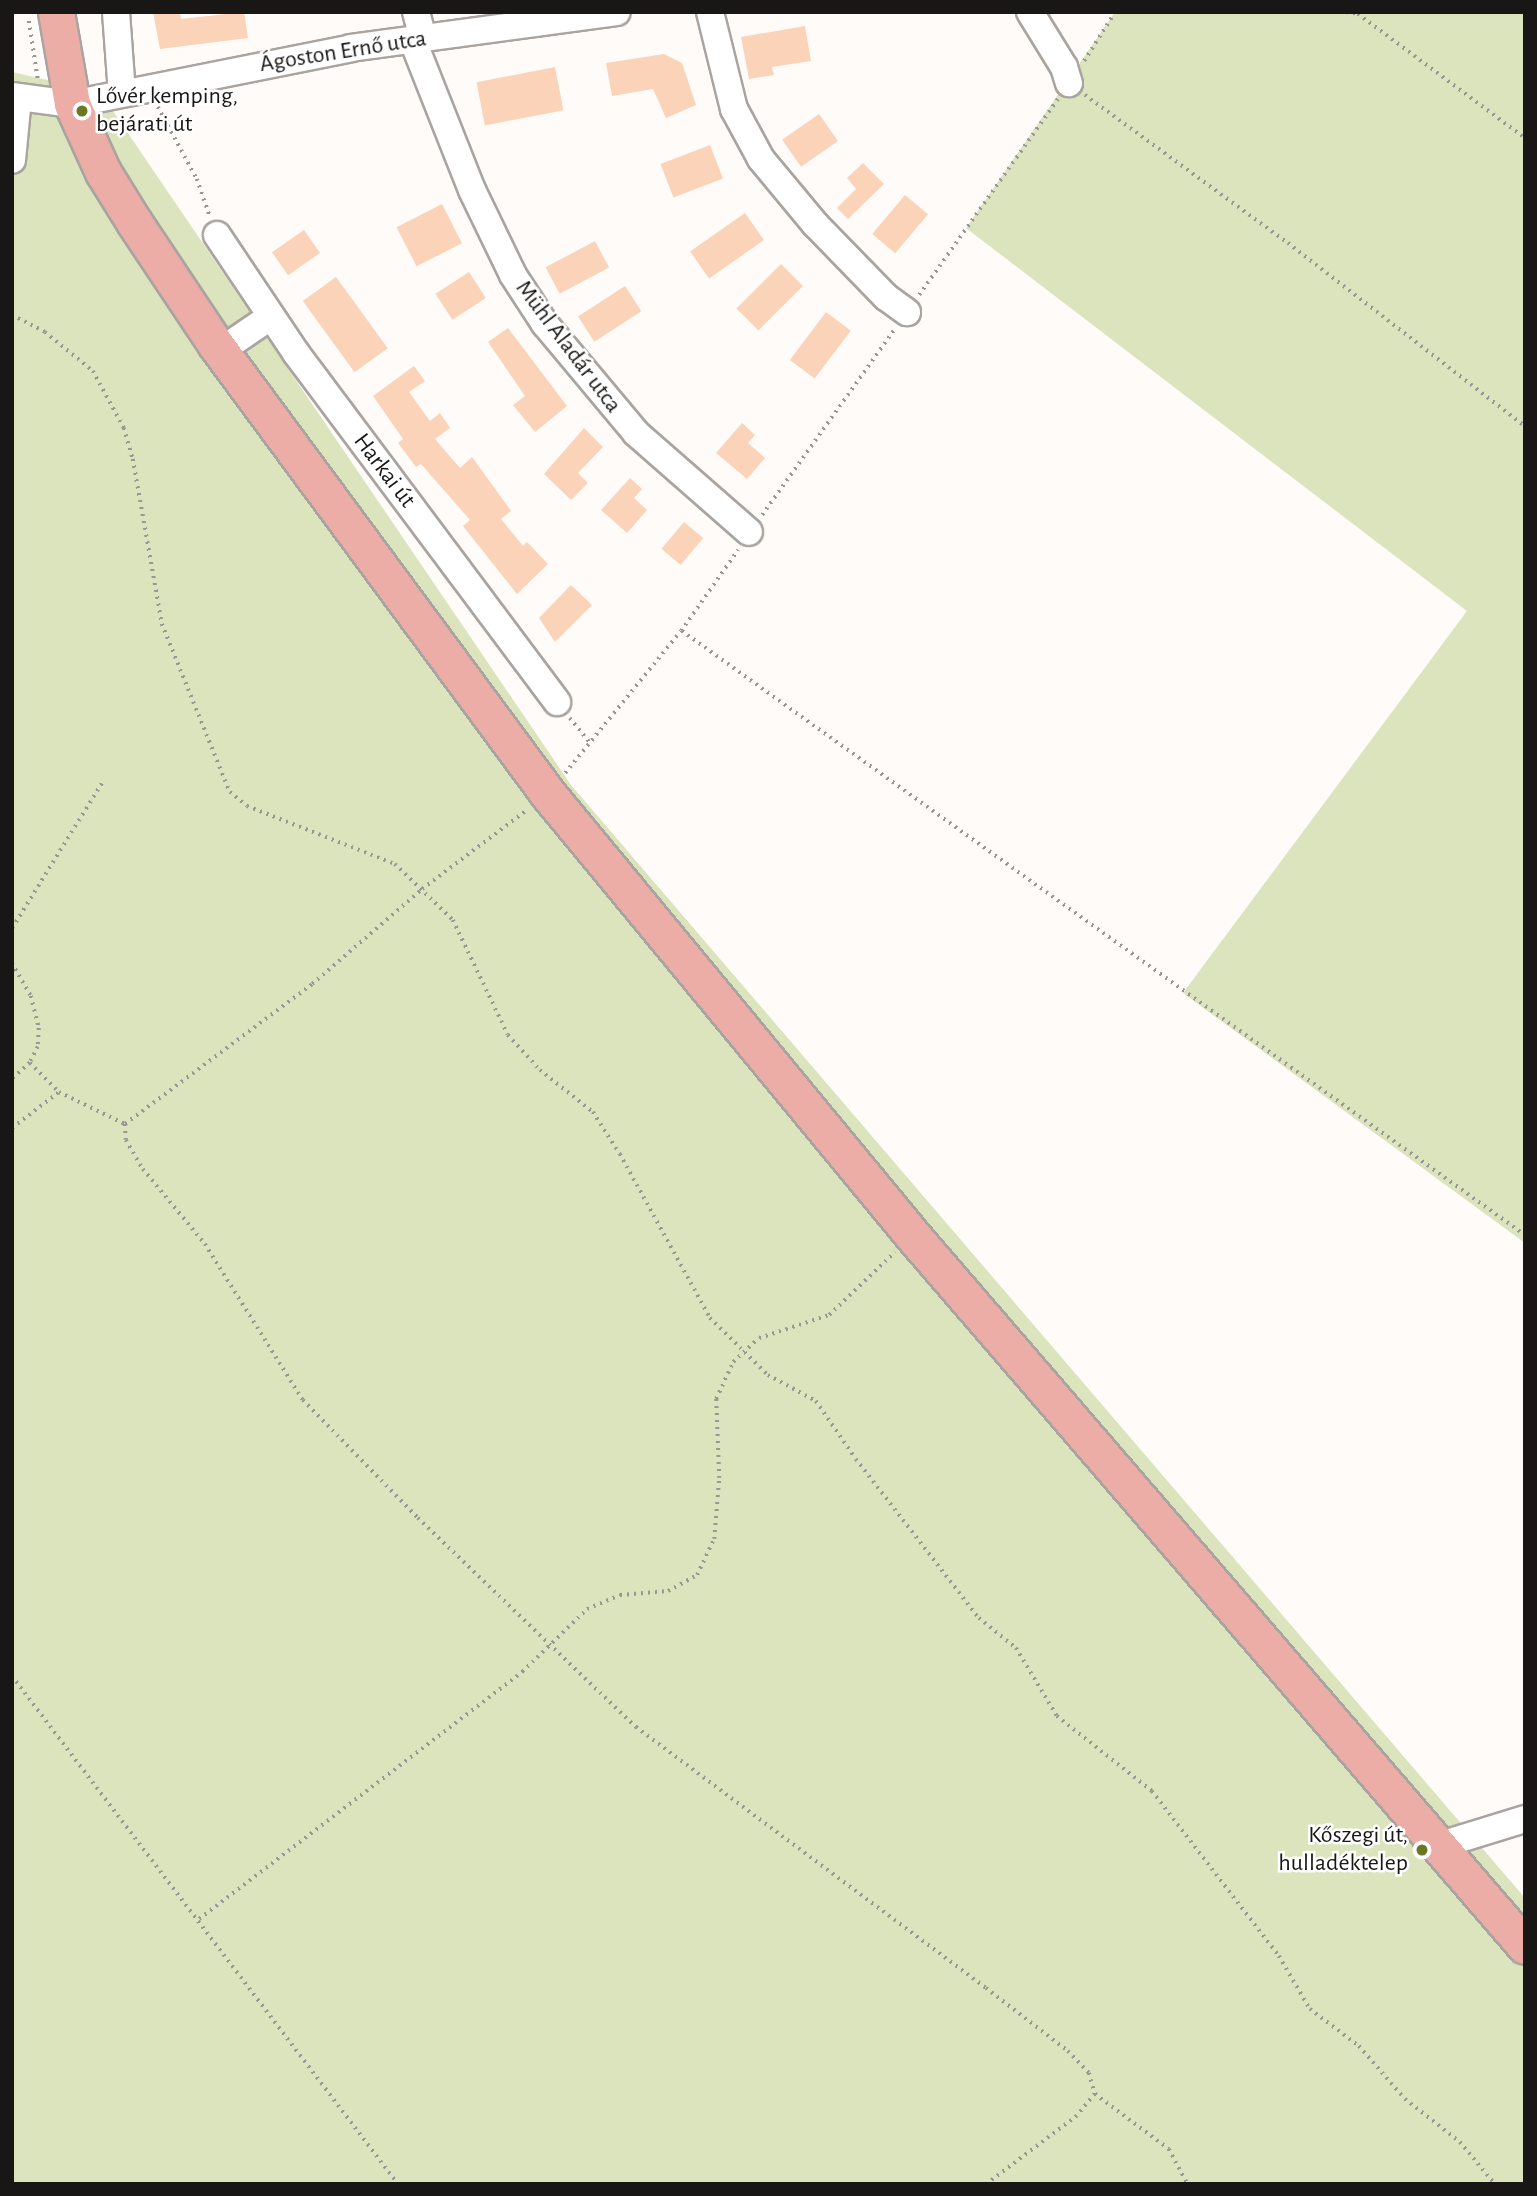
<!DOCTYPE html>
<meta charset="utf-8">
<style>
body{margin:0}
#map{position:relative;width:1537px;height:2196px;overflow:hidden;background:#fffbf8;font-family:"Alegreya Sans",sans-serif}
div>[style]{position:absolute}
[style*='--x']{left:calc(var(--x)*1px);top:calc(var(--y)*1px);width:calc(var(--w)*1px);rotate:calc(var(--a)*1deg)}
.green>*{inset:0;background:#dbe4bc}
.building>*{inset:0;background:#fbd3b8;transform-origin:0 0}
.path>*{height:3.5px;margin-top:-1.75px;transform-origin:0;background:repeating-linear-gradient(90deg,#999693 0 2px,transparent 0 7px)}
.roads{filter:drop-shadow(2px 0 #aaa4a0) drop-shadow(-2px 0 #aaa4a0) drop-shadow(0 2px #aaa4a0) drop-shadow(0 -2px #aaa4a0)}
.minor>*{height:26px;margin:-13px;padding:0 13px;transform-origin:13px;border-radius:13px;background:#fff}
.major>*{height:35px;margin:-17.5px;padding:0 17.5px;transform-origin:17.5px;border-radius:17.5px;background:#ecada6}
.dots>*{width:19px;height:19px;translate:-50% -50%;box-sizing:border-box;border:4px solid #fff;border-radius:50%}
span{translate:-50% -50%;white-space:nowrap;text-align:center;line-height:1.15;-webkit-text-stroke:5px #fff;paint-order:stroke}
.street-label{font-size:24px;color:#191715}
.poi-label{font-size:24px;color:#191715}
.left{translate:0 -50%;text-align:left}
.right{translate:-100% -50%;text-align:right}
.frame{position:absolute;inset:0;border:14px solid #191715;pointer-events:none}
</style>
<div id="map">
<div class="green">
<i style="clip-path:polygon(1115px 12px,1525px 12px,1525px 1243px,1183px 993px,1467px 611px,966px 228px)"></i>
<i style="clip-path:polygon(12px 72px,100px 92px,571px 785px,1525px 1898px,1525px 2184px,12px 2184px)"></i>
</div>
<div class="building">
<i style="clip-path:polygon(153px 12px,180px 12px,181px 19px,244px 12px,248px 38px,160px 49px)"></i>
<i style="clip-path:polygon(805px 26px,811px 61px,772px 67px,774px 75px,749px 79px,741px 37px)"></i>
<i style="clip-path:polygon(664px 54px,682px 63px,696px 105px,666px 118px,653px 89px,612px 96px,606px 63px)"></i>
<i style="left:555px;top:67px;width:44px;height:80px;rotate:79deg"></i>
<i style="left:819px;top:114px;width:33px;height:45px;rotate:55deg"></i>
<i style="left:710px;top:145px;width:36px;height:53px;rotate:69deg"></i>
<i style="clip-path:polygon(863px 163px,884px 184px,848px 219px,837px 208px,856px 189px,847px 178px)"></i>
<i style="left:905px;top:195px;width:30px;height:51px;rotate:40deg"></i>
<i style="left:442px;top:204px;width:44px;height:51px;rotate:63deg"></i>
<i style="left:745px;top:213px;width:33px;height:67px;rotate:55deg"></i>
<i style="left:304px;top:230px;width:28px;height:39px;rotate:55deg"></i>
<i style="left:595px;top:241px;width:30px;height:56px;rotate:62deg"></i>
<i style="left:781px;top:264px;width:31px;height:63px;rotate:45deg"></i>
<i style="left:469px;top:272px;width:31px;height:40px;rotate:57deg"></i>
<i style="left:336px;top:277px;width:88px;height:41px;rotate:54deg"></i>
<i style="left:625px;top:286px;width:30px;height:56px;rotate:57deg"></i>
<i style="left:826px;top:312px;width:31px;height:60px;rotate:37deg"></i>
<i style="clip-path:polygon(508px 328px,567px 406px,535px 432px,513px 405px,525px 396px,488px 342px)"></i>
<i style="clip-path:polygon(414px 366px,425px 381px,409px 392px,430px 421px,440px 413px,450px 428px,435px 439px,460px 468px,472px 457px,511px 511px,501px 519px,523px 546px,527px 542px,548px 564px,517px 594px,463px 526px,470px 520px,421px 464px,416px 467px,398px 443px,403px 439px,373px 396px)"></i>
<i style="clip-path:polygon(742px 423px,755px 435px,748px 443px,765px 458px,747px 479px,716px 453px)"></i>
<i style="clip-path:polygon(584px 428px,603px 447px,578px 473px,588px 483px,571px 500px,544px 474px)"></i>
<i style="clip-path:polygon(630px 478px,642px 489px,634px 498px,647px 510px,627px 533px,601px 510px)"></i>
<i style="left:684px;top:522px;width:25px;height:35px;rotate:40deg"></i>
<i style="clip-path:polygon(571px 585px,592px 605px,555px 642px,539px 618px)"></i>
</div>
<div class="path">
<i style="--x:1346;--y:12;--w:12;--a:9"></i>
<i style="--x:1358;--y:14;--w:208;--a:36.6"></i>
<i style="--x:29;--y:21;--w:59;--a:81.2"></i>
<i style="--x:1084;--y:61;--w:58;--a:-57.7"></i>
<i style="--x:1085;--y:95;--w:251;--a:36.1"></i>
<i style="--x:1288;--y:243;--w:299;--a:37.7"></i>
<i style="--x:158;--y:107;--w:82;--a:61.6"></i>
<i style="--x:197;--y:179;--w:39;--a:71"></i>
<i style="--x:919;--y:295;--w:240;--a:-54.7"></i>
<i style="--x:12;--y:315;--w:37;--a:27"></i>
<i style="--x:45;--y:332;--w:62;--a:39.1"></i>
<i style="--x:93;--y:371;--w:65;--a:61.5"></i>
<i style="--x:124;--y:428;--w:32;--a:74"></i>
<i style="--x:133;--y:459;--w:168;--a:80"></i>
<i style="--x:162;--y:624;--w:181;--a:68"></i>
<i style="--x:230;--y:792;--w:22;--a:39"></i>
<i style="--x:247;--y:806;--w:159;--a:21.4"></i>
<i style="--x:395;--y:864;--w:81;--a:44"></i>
<i style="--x:453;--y:920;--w:127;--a:64.4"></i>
<i style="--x:508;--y:1035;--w:47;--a:47.6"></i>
<i style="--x:540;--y:1070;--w:68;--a:38.4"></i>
<i style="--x:593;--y:1112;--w:50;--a:57.3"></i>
<i style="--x:620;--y:1154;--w:187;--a:61.2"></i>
<i style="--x:710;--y:1318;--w:81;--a:44.5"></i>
<i style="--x:768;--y:1375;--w:55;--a:28.4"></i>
<i style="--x:816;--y:1401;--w:70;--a:55.4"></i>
<i style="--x:856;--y:1459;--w:201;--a:52.3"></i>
<i style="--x:979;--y:1618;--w:48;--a:39"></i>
<i style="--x:1016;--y:1648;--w:79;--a:58.9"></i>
<i style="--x:1057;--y:1716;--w:121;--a:38.3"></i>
<i style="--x:1152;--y:1791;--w:208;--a:52.4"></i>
<i style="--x:1279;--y:1956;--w:61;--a:59.7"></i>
<i style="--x:1310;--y:2009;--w:61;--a:37.1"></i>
<i style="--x:1359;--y:2046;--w:70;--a:49"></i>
<i style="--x:1405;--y:2099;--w:70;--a:38"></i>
<i style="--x:1460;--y:2142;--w:55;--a:50.2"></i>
<i style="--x:762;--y:515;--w:227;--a:-54.5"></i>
<i style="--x:682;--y:631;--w:1037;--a:35.62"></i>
<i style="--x:570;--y:718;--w:33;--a:51"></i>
<i style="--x:565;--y:773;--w:183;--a:-50.8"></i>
<i style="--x:681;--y:631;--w:99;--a:-54.9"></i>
<i style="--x:12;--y:928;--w:171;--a:-58.2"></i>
<i style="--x:12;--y:963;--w:38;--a:60"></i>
<i style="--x:31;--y:996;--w:33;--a:76"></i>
<i style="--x:39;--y:1028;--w:19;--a:93"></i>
<i style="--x:38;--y:1047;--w:18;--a:117"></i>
<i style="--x:30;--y:1063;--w:24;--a:138"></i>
<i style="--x:30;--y:1063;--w:41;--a:45"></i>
<i style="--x:59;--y:1092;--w:73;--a:25.9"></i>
<i style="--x:125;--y:1124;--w:234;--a:-36.8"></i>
<i style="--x:312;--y:984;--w:145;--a:-40.8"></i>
<i style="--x:422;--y:889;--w:131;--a:-37"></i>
<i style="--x:125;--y:1124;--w:16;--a:86"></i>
<i style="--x:126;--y:1140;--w:34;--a:60"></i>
<i style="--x:143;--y:1169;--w:97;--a:50.4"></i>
<i style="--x:205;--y:1244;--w:184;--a:57.9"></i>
<i style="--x:303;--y:1400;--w:165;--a:45.7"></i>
<i style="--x:418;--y:1518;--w:302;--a:43.8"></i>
<i style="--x:636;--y:1727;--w:437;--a:36.7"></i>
<i style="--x:986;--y:1988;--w:103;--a:37.5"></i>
<i style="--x:1068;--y:2051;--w:30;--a:46"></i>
<i style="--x:1089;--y:2073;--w:22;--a:74"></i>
<i style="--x:1095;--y:2094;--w:28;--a:129"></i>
<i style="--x:1077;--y:2116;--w:113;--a:142.9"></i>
<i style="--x:12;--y:1128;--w:59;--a:-37.5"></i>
<i style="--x:12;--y:1676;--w:638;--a:52.77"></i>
<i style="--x:199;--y:1919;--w:407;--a:-37.4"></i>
<i style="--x:522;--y:1672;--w:91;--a:-44.1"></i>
<i style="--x:587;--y:1609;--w:36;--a:-23"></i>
<i style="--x:620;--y:1595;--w:48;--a:-4.8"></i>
<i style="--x:668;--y:1591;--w:33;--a:-29"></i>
<i style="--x:697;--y:1575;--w:40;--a:-65"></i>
<i style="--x:714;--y:1539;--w:61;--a:-85.3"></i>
<i style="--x:719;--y:1478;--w:79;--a:-92.2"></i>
<i style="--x:716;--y:1399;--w:41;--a:-65.3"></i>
<i style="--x:733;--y:1362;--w:35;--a:-43"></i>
<i style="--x:759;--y:1338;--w:74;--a:-18.2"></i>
<i style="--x:829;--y:1315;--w:91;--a:-43.7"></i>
<i style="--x:1095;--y:2094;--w:92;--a:36.6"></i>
<i style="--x:1169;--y:2149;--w:40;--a:62"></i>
</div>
<div class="roads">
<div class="minor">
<i style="--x:116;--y:12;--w:81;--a:85.8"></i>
<i style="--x:416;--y:12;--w:28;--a:75"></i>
<i style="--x:710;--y:12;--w:100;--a:76.1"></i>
<i style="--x:734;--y:109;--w:57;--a:61.6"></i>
<i style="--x:761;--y:159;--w:85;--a:50.3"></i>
<i style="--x:815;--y:224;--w:102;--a:45.8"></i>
<i style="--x:886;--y:297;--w:26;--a:36"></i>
<i style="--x:1030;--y:12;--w:65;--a:58.3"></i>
<i style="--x:1064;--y:67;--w:17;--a:73"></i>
<i style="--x:413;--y:41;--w:160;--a:68.4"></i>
<i style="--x:472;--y:190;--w:94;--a:64.2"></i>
<i style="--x:513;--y:275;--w:59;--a:56.9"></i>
<i style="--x:545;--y:324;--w:142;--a:50.1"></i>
<i style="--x:636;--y:433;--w:150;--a:41.2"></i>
<i style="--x:12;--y:96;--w:61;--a:7.6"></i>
<i style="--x:72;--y:104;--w:285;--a:-11.3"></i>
<i style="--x:351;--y:48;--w:268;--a:-7.7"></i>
<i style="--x:12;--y:160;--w:62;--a:-84.5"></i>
<i style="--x:217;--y:235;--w:142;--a:56.2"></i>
<i style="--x:296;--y:353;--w:436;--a:53.2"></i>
<i style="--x:220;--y:351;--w:60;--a:-34.2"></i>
<i style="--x:1437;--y:1846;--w:92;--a:-17.1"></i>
</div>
<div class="major">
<i style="--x:56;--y:12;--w:93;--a:80.1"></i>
<i style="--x:72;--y:104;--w:75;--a:65.5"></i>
<i style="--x:103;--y:172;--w:59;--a:58.2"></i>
<i style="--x:134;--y:222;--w:148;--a:56.3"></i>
<i style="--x:216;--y:345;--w:558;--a:53.52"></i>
<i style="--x:548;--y:794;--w:573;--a:50.45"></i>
<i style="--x:913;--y:1236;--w:937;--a:49.24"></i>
</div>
</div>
<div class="dots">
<i style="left:82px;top:111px;background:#6c7723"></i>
<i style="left:1422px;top:1850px;background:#6c7723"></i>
</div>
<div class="street-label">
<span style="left:343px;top:52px;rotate:-9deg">Ágoston Ernő utca</span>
<span style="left:568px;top:347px;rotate:53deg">Mühl Aladár utca</span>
<span style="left:384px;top:471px;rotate:53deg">Harkai út</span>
</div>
<div class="poi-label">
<span class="left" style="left:96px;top:111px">Lővér kemping,<br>bejárati út</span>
<span class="right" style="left:1408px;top:1850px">Kőszegi út,<br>hulladéktelep</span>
</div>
<div class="frame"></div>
</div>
